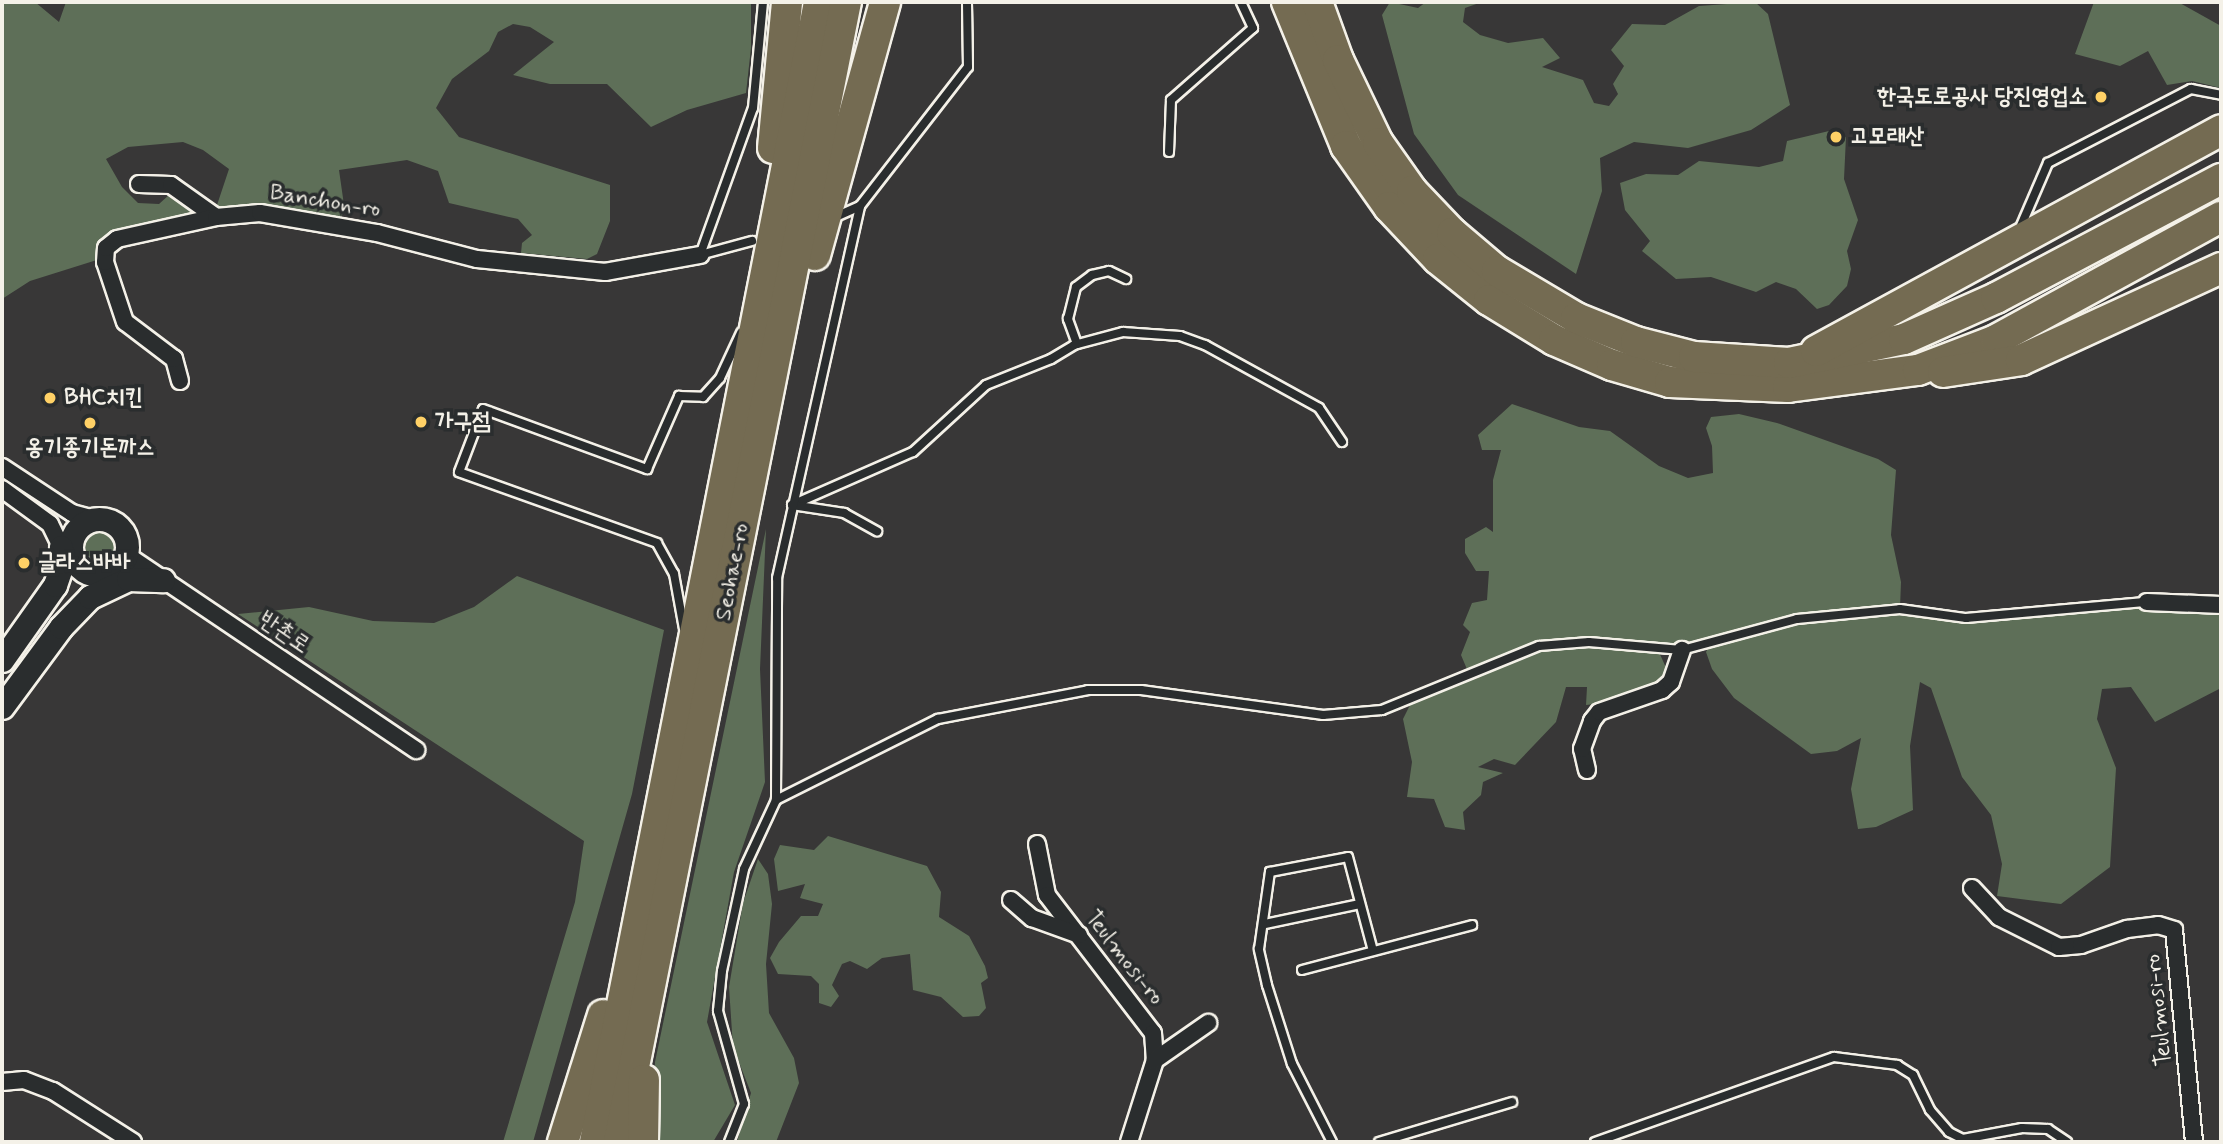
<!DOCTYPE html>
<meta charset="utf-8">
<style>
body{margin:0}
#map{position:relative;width:2223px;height:1144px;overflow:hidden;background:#383737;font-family:Mynerve,"Poor Story",sans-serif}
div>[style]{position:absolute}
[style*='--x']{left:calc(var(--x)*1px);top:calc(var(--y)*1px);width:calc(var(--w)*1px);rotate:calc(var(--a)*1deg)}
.green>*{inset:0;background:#5e6f58}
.round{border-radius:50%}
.roads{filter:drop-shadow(2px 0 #f4f1e8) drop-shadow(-2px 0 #f4f1e8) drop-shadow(0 2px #f4f1e8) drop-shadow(0 -2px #f4f1e8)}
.lane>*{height:8px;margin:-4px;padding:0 4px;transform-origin:4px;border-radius:4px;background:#2a2d2e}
.street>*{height:16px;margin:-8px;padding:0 8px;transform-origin:8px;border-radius:8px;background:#2a2d2e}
.secondary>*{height:23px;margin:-11.5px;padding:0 11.5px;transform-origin:11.5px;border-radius:11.5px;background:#2a2d2e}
.secondary>.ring{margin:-11.5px;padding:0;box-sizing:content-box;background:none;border:23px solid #2a2d2e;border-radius:50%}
.highway>*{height:30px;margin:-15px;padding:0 15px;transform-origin:15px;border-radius:15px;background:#746b52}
.dots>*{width:19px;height:19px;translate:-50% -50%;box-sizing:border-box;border:4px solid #2a2d2e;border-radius:50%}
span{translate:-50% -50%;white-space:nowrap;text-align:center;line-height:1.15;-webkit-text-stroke:7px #2a2d2e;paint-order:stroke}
.poi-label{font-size:23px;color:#f4f1e8;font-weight:700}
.right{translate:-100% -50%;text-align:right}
.left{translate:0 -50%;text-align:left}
.street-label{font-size:23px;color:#f4f1e8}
.frame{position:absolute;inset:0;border:4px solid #f4f1e8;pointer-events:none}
</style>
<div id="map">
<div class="green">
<i style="clip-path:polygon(2px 2px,35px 2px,59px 22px,66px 2px,751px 2px,751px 48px,746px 93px,687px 110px,651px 127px,607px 84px,550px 84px,513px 75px,554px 42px,530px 27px,513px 24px,498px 32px,489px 51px,452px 79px,436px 108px,459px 137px,610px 185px,610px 221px,597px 254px,587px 259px,521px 253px,522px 243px,532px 235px,518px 219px,449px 203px,438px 171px,407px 160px,339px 170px,345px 212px,337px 220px,223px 210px,217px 205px,229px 169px,203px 150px,183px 142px,128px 147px,106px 159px,122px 187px,138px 203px,159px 204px,170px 194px,202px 220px,121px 238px,100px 259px,30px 281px,2px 299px)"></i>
<i style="clip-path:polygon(1390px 2px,1418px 8px,1426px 2px,1482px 2px,1465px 8px,1463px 22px,1480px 35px,1508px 43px,1543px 38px,1560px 58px,1542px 67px,1583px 80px,1594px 103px,1609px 106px,1618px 94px,1613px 84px,1624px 66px,1611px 50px,1632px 24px,1665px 25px,1699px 6px,1755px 2px,1768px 14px,1790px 105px,1751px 130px,1688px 148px,1634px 142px,1600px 158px,1602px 191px,1576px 274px,1458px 195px,1414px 134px,1382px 15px)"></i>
<i style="clip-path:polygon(2094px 2px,2178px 2px,2221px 26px,2221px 88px,2192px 81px,2167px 85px,2148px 51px,2120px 66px,2075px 54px)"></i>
<i style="clip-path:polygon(1829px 131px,1846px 137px,1844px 179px,1858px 220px,1847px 251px,1851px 269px,1847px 286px,1829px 305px,1817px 309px,1796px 289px,1776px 282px,1756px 292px,1711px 277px,1676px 279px,1642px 251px,1650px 241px,1625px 210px,1620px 183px,1646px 174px,1678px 175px,1699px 161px,1759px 167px,1783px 161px,1787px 141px)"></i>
<i style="clip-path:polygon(1512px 404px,1579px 427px,1610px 431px,1659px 466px,1688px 478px,1713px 473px,1712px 446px,1706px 428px,1711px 417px,1739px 414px,1777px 423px,1878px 459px,1896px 470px,1891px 535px,1901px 582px,1900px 608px,1966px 618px,2114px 603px,2221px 605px,2221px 688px,2155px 722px,2131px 687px,2102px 689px,2097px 719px,2116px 768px,2110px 867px,2061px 904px,1997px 896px,2002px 864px,1991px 815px,1962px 777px,1931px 688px,1920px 682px,1910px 746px,1913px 810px,1876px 827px,1858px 829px,1851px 789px,1861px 738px,1837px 751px,1811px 754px,1734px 698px,1712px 669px,1706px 652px,1711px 642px,1658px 650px,1668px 672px,1666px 679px,1604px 703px,1586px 705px,1587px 687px,1566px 687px,1556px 722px,1515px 765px,1494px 759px,1478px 767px,1503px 773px,1483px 782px,1481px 795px,1463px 812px,1465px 830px,1445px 827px,1434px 799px,1407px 797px,1412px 762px,1403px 719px,1414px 697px,1469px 674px,1461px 655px,1470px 632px,1463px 625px,1472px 603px,1487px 600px,1489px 571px,1476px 571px,1465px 553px,1465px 539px,1486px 527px,1493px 532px,1493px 480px,1501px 450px,1482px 450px,1478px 435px)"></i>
<i style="clip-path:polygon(766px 529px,760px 669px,765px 782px,734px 872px,707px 1022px,735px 1105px,713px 1142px,652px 1142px,655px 1062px)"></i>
<i class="round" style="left:85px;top:531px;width:30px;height:30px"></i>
<i style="clip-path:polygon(517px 576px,664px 630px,632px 794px,533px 1142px,503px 1142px,575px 902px,584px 841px,238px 614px,309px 607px,373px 621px,434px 623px,474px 607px)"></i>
<i style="clip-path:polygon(828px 836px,927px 866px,941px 892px,939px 917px,969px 936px,985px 966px,988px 978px,981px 983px,986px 1008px,979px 1016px,963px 1017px,941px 997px,913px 990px,910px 954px,882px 958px,867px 969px,850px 961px,842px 964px,832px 985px,839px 996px,831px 1007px,819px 1003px,819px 984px,811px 976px,778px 974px,770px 958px,779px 942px,801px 916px,818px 916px,823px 904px,800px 898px,805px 884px,778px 891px,774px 859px,780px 845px,814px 850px)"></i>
<i style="clip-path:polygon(758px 859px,768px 874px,772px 904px,766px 964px,769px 1013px,794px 1058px,799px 1083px,776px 1142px,737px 1142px,751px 1093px,733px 1047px,729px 987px,743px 903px)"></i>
</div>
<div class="roads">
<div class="lane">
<i style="--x:1169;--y:152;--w:52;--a:-87.8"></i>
<i style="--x:1171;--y:100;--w:109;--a:-41.3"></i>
<i style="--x:1253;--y:28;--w:29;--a:-115"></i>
<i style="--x:860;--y:206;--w:176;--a:-52.2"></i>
<i style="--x:968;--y:67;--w:65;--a:-90.9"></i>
<i style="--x:2020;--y:228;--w:71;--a:-66.7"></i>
<i style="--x:2048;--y:163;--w:161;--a:-27.4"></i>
<i style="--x:2191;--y:89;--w:31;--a:11"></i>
<i style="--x:700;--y:255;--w:156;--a:-70.2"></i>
<i style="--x:753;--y:108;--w:106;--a:-84.6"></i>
<i style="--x:700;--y:255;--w:54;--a:-15.1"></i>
<i style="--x:1077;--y:344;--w:27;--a:-110"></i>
<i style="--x:1068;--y:319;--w:33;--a:-76"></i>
<i style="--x:1076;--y:287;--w:20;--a:-37"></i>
<i style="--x:1092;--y:275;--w:17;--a:-13"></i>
<i style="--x:1109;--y:271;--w:19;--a:25"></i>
<i style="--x:792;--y:505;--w:132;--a:-23.7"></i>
<i style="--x:913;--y:452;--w:99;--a:-42.5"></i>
<i style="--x:986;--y:385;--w:70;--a:-21.8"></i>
<i style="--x:1051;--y:359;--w:27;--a:-31"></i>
<i style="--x:1074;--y:345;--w:51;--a:-14.9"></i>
<i style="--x:1123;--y:332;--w:57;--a:4"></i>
<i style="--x:1180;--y:336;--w:27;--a:20"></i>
<i style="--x:1205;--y:345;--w:130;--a:28.9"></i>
<i style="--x:1319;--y:408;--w:41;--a:55.9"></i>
<i style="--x:792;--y:505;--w:53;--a:8.7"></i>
<i style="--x:844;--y:513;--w:38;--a:29"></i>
<i style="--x:684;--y:629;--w:56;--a:-100.3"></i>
<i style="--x:674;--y:574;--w:35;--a:-119"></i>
<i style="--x:657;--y:543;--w:210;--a:-160.3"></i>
<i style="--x:459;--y:472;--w:67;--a:-69.1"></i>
<i style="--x:483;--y:409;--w:175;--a:20.1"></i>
<i style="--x:647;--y:469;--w:80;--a:-66.3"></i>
<i style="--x:679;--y:396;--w:24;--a:2"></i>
<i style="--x:703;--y:397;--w:25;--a:-48"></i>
<i style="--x:720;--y:378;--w:50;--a:-65"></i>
<i style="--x:776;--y:800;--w:181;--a:-26.6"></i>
<i style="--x:938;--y:719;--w:153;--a:-10.9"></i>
<i style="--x:1088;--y:690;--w:53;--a:0"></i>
<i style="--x:1141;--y:690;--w:184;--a:7.8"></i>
<i style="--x:1323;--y:715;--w:59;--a:-4.8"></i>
<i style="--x:1382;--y:710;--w:170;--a:-22.2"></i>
<i style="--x:1539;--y:646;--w:50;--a:-4.6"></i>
<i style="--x:1589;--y:642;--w:93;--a:4.9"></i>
<i style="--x:1682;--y:650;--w:119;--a:-15.1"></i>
<i style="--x:1797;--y:619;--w:103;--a:-5.5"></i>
<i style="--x:1900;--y:609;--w:67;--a:7.8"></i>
<i style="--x:1966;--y:618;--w:182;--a:-5.1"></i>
<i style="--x:1265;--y:924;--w:97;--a:-11.9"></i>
<i style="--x:1302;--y:970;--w:176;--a:-14.8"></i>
<i style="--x:729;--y:1142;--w:41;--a:-68.5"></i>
<i style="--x:744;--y:1104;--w:97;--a:-105.6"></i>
<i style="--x:718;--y:1011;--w:40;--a:-84.3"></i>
<i style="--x:722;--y:971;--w:104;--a:-77.8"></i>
<i style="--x:744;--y:869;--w:76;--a:-65.1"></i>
<i style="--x:776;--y:800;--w:222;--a:-89.7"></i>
<i style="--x:777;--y:578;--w:381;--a:-77.4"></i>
<i style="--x:860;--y:206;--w:27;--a:156"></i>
<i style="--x:1332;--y:1142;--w:88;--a:-117.1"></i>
<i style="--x:1292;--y:1064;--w:83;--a:-107.6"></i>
<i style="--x:1267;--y:985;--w:37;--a:-103"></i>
<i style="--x:1259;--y:949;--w:78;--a:-81.9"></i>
<i style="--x:1270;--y:872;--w:79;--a:-10.9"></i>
<i style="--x:1348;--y:857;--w:97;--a:75.1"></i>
<i style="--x:1379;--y:1142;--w:139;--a:-16.7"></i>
<i style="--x:1595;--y:1142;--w:254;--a:-19.6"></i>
<i style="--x:1834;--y:1057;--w:64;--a:7.2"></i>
<i style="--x:1897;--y:1065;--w:19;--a:32"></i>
<i style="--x:1913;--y:1075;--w:39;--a:64"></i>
<i style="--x:1930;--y:1110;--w:29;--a:49"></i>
<i style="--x:1949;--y:1132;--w:16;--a:27"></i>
<i style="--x:1963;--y:1139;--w:60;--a:-10.6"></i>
<i style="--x:2022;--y:1128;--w:26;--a:2"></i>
<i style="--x:2048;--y:1129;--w:23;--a:34"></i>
</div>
<div class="street">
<i style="--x:139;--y:184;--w:32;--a:2"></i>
<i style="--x:171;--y:185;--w:55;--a:35.4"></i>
<i style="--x:180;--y:381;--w:23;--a:-105"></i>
<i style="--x:174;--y:359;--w:61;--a:-142.9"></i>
<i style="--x:125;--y:322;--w:63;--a:-108.4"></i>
<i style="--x:105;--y:262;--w:14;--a:-86"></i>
<i style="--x:106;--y:248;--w:14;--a:-39"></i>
<i style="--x:117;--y:239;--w:101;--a:-12.5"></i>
<i style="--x:216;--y:217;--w:44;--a:-5.2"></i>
<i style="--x:260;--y:213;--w:119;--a:9.7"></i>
<i style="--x:377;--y:233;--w:103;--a:14.6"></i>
<i style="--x:477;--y:259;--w:129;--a:5.8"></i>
<i style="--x:605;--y:272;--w:97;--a:-10.1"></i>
<i style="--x:2;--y:467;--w:84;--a:33.3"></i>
<i style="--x:72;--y:513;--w:23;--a:15"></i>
<i style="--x:2;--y:489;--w:59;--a:36.1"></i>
<i style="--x:50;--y:524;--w:25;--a:64"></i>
<i style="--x:127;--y:555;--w:349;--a:34"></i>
<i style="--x:2147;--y:602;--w:74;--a:2.3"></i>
<i style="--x:1587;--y:770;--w:22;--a:-103"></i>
<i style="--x:1582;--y:749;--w:30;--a:-70"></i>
<i style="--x:1592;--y:721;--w:11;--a:-52"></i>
<i style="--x:1599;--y:712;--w:67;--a:-19.2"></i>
<i style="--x:1662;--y:690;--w:12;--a:-42"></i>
<i style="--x:1671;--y:682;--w:34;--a:-71"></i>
<i style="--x:1037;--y:844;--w:52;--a:78.9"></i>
<i style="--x:1047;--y:895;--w:174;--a:52.5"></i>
<i style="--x:1153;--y:1033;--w:27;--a:86"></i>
<i style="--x:1155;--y:1060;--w:86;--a:107.6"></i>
<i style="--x:1972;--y:888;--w:40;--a:47"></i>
<i style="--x:1999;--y:917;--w:67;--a:26.6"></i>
<i style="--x:2059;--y:947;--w:22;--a:-5"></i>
<i style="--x:2081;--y:945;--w:49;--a:-19.2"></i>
<i style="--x:2127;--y:929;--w:31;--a:-7"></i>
<i style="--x:2158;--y:925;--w:17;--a:17"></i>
<i style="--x:2174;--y:930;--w:213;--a:84.6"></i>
<i style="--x:1011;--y:900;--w:28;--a:41"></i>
<i style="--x:1032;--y:918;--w:50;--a:19.9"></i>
<i style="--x:1155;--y:1060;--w:65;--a:-34.9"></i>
<i style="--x:2;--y:1082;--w:22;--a:-5"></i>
<i style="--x:24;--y:1080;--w:31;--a:21"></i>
<i style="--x:53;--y:1091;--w:95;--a:32.5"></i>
</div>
<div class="secondary">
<i class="ring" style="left:71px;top:519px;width:33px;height:33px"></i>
<i style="--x:2;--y:660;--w:92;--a:-54.8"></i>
<i style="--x:55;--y:585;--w:24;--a:-71"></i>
<i style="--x:63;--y:562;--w:15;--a:-98"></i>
<i style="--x:2;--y:707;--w:99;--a:-53.6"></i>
<i style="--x:61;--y:627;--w:42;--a:-46"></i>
<i style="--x:90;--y:597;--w:42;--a:-25.3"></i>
<i style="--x:128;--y:579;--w:35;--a:2"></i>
</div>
<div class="highway">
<i style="--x:1287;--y:2;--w:156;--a:67.7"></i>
<i style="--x:1346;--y:146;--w:75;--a:54.8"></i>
<i style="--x:1389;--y:207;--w:71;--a:46.7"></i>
<i style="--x:1438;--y:259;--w:65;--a:38.8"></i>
<i style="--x:1489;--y:300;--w:76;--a:31.6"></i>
<i style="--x:1554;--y:340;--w:63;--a:23.3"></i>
<i style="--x:1612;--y:365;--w:60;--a:16.3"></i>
<i style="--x:1670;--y:382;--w:118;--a:2.4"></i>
<i style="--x:1788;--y:387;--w:131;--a:-7.5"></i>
<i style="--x:1918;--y:370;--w:84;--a:-21"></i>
<i style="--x:1996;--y:340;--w:256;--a:-28.7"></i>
<i style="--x:1317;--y:2;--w:62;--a:70.1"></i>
<i style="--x:1338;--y:60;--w:92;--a:64.3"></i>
<i style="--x:1378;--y:143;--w:59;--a:54.7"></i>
<i style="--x:1412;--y:191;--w:58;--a:46.4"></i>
<i style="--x:1452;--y:233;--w:59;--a:40.2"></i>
<i style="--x:1497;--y:271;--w:92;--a:30.7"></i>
<i style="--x:1576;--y:318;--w:65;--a:21.8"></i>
<i style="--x:1636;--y:342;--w:60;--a:14.5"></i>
<i style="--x:1694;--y:357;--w:95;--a:3.6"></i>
<i style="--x:1789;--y:363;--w:117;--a:-11.8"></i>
<i style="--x:1904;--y:339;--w:101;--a:-24"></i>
<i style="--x:1996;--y:298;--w:255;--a:-27.9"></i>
<i style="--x:773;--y:148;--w:147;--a:-84.5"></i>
<i style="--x:815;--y:255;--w:263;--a:-74.5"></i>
<i style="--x:1816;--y:351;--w:461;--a:-28.6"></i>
<i style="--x:1943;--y:372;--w:79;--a:-8.7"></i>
<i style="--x:2021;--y:360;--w:220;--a:-24.7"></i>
<i style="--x:563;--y:1142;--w:133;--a:-72.5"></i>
<i style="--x:595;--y:1142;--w:1162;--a:-78.88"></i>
<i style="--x:619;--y:1142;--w:1162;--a:-78.74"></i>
<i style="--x:643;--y:1142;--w:62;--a:-89.1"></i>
</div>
</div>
<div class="dots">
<i style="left:2101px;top:97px;background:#ffd166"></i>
<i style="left:1836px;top:137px;background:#ffd166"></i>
<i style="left:50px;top:398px;background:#ffd166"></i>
<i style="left:421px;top:422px;background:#ffd166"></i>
<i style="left:90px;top:423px;background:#ffd166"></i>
<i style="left:24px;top:563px;background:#ffd166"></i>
</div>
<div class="poi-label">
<span class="right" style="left:2087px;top:97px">한국도로공사 당진영업소</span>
<span class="left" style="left:1850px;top:137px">고모래산</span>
<span class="left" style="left:64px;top:398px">BHC치킨</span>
<span class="left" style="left:435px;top:422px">가구점</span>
<span style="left:90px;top:448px">옹기종기돈까스</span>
<span class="left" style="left:38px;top:563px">글라스바바</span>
</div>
<div class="street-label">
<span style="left:325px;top:202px;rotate:9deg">Banchon-ro</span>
<span style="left:733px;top:572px;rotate:-79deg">Seohae-ro</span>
<span style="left:284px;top:633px;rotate:34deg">반촌로</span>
<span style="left:1124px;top:958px;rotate:52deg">Teulmosi-ro</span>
<span style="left:2159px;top:1010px;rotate:-96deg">Teulmosi-ro</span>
</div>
<div class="frame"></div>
</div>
